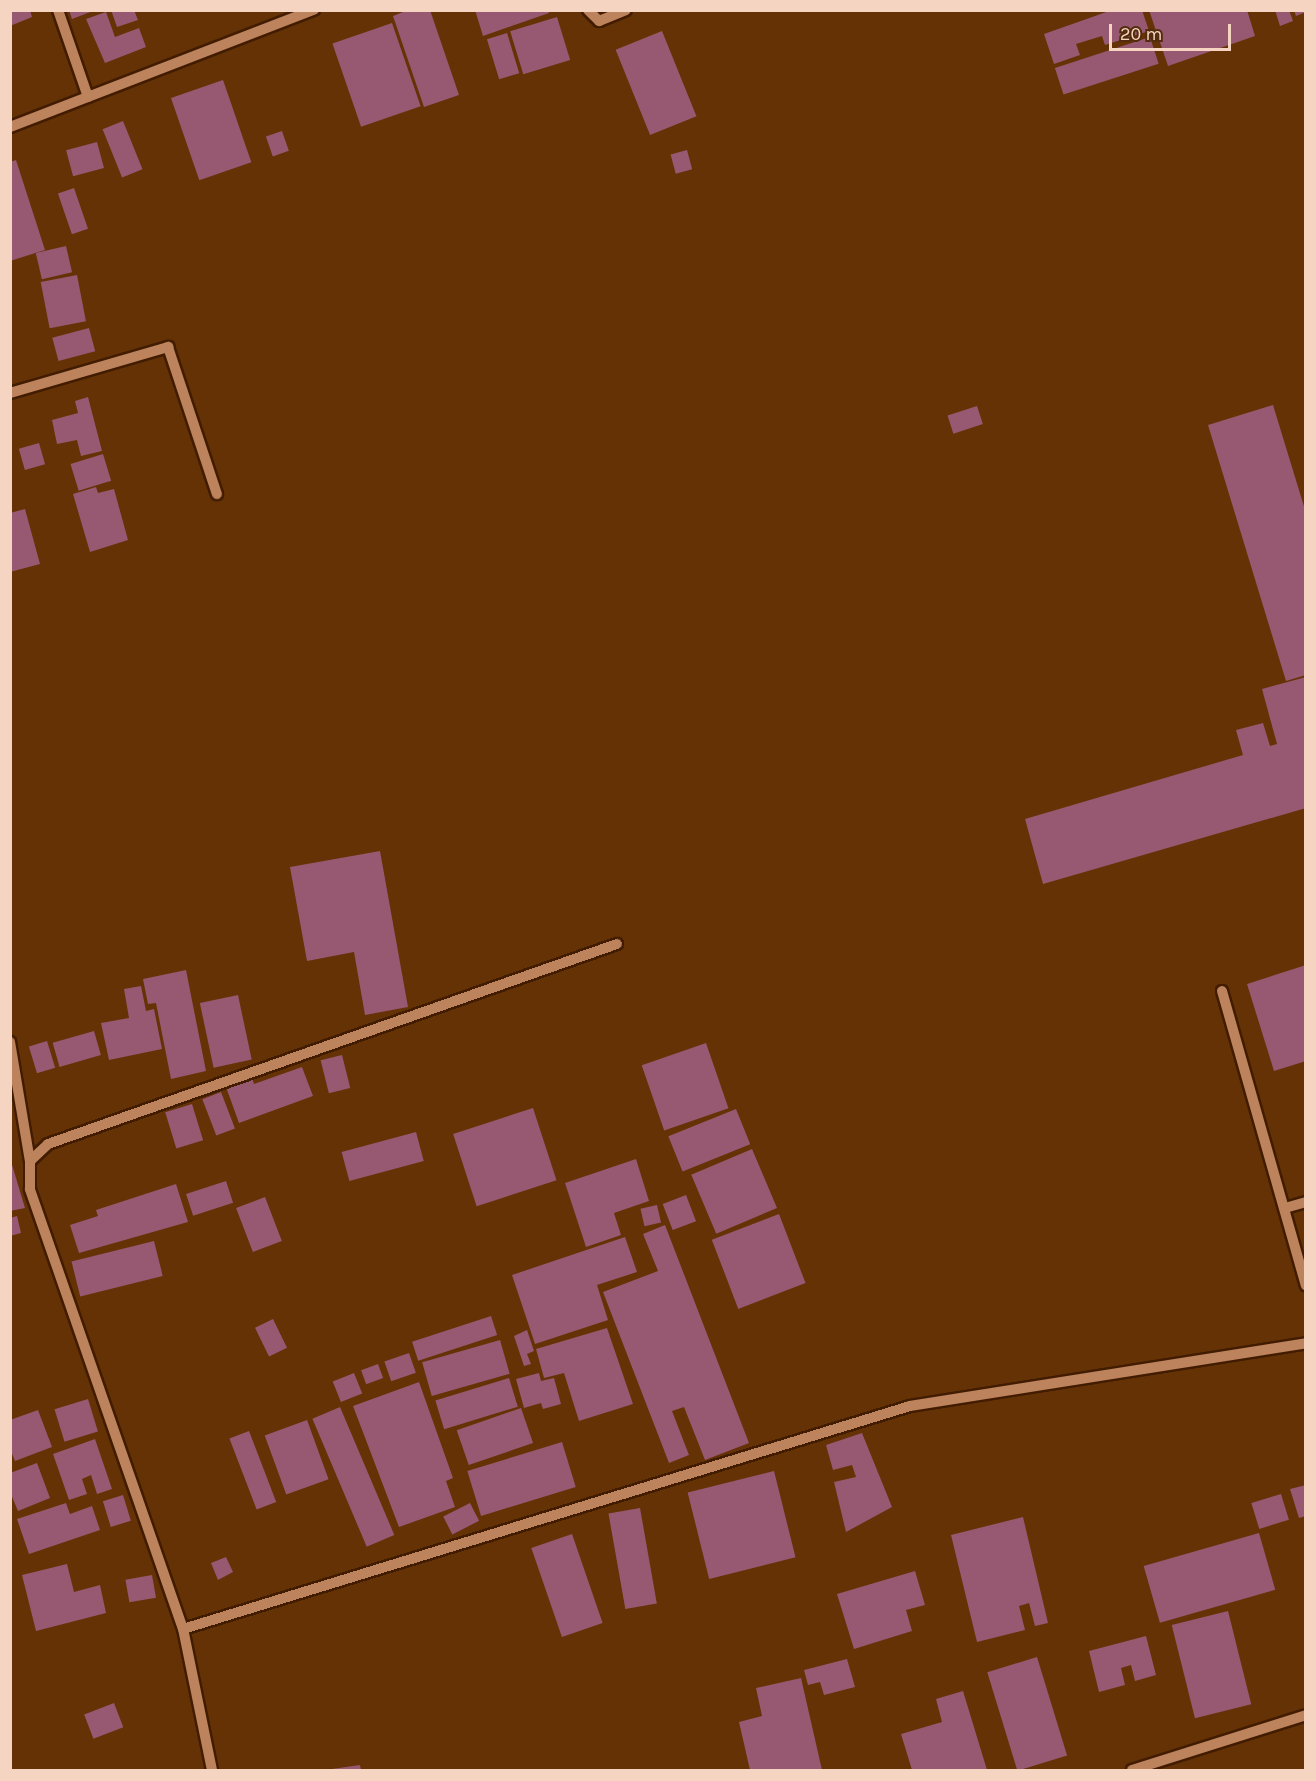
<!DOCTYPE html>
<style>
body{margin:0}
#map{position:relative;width:1316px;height:1781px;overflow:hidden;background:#643205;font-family:Karla,sans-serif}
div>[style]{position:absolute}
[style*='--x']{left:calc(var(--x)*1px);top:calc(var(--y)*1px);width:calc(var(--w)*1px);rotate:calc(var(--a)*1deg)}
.building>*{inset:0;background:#975872;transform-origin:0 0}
.roads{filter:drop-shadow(2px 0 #421c00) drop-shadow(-2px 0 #421c00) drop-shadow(0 2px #421c00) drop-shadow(0 -2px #421c00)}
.minor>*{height:10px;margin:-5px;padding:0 5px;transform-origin:5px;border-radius:5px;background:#bd835c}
span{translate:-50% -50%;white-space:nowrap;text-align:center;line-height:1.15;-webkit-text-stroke:4.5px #532b0d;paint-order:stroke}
.frame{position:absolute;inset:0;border:12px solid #f5d5c1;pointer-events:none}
.scale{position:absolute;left:1109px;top:24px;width:122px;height:27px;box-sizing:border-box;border:3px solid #f5d5c1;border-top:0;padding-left:8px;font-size:18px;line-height:21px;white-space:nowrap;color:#f5d5c1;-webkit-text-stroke:4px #532b0d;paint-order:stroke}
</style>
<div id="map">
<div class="building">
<i style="clip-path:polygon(10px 10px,30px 10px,32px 17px,10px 26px)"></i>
<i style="clip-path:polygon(69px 10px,93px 10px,93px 11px,72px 19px)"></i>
<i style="clip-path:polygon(111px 10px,134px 10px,138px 20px,117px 27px)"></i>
<i style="clip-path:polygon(408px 10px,430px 10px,459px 95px,424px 107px,393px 16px)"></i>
<i style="clip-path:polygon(475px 10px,548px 10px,549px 13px,483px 36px)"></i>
<i style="clip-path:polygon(1112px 10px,1142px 10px,1149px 31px,1105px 45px,1102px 36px,1076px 44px,1080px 55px,1054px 64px,1044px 34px)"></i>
<i style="clip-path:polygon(1149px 10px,1247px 10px,1255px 36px,1168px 66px)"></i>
<i style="clip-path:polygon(1275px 10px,1289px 10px,1293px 21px,1280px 26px)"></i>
<i style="clip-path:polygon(1294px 10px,1306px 10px,1306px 12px,1296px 16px)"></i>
<i style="clip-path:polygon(106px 12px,115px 37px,139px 28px,146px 47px,105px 63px,86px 19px)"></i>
<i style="left:557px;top:17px;width:45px;height:49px;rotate:73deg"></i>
<i style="left:392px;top:23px;width:88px;height:63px;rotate:71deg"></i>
<i style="left:662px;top:31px;width:92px;height:50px;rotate:68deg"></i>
<i style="left:507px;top:33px;width:42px;height:21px;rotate:73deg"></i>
<i style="left:1150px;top:37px;width:28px;height:100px;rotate:72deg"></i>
<i style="left:223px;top:80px;width:87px;height:55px;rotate:71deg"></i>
<i style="left:123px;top:121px;width:52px;height:22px;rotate:68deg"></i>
<i style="left:282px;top:131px;width:21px;height:17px;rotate:71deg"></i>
<i style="left:97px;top:142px;width:27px;height:32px;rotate:75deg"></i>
<i style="left:687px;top:150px;width:20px;height:17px;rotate:75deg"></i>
<i style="clip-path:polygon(16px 160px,45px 250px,10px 261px,10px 162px)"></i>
<i style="left:74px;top:188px;width:43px;height:17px;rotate:71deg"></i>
<i style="left:66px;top:246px;width:27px;height:31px;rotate:77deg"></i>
<i style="left:77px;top:275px;width:47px;height:37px;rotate:79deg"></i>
<i style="left:89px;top:328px;width:24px;height:38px;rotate:75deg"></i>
<i style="clip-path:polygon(88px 397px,102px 451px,81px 456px,77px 440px,57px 444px,52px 420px,78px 413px,75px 401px)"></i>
<i style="clip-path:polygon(1273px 405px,1306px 513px,1306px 675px,1286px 681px,1208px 425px)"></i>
<i style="left:977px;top:406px;width:19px;height:31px;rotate:72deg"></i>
<i style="left:39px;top:443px;width:22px;height:21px;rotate:74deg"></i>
<i style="left:103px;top:454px;width:28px;height:34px;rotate:73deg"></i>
<i style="clip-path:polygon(96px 487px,98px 493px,114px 489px,128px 540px,90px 552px,73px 494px)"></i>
<i style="clip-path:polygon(25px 509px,40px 564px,10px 572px,10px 513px)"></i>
<i style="clip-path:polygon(1306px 677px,1306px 808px,1043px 884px,1025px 819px,1243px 755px,1236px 730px,1263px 723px,1270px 746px,1277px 744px,1262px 689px)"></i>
<i style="clip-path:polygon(380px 851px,408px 1007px,365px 1015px,354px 952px,307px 961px,290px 867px)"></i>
<i style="clip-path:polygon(1306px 965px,1306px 1061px,1274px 1071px,1247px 984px)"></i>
<i style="clip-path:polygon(186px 970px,206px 1071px,171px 1079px,156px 1003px,148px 1004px,143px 979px)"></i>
<i style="clip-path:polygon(141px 986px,146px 1011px,154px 1009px,162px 1049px,109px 1060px,101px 1023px,129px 1018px,124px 989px)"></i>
<i style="left:238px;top:995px;width:66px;height:39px;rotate:78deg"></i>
<i style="left:94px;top:1031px;width:25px;height:43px;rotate:74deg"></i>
<i style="left:47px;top:1041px;width:28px;height:19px;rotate:73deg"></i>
<i style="left:706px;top:1043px;width:69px;height:68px;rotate:71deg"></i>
<i style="left:342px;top:1055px;width:34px;height:22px;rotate:76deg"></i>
<i style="clip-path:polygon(302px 1067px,313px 1096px,239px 1123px,226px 1087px,252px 1078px,254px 1084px)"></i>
<i style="left:221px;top:1092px;width:39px;height:20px;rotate:69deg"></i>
<i style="left:192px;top:1104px;width:38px;height:28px;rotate:73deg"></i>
<i style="left:533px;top:1108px;width:76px;height:84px;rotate:72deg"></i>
<i style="left:736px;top:1109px;width:38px;height:73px;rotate:68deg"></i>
<i style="left:416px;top:1132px;width:30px;height:77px;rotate:75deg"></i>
<i style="left:752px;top:1149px;width:64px;height:66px;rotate:67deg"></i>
<i style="clip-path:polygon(10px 1158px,25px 1208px,10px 1211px)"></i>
<i style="clip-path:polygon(636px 1159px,649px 1201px,614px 1213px,621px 1235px,586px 1247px,565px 1183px)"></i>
<i style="left:226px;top:1181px;width:23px;height:42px;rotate:72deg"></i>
<i style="clip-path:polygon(176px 1184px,188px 1222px,79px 1253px,70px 1225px,98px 1216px,96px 1210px)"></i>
<i style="left:686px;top:1195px;width:28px;height:25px;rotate:69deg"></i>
<i style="left:265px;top:1197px;width:47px;height:31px;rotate:69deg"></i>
<i style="left:657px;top:1205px;width:18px;height:17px;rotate:77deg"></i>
<i style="left:779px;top:1214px;width:74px;height:72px;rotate:69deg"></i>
<i style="clip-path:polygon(17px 1216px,21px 1233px,10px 1236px,10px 1218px)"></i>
<i style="clip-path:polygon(665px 1225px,749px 1443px,705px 1460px,684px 1407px,672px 1411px,689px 1455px,669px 1463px,603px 1292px,658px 1271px,643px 1234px)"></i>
<i style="clip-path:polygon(625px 1237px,637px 1272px,597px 1285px,608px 1320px,535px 1344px,512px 1275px)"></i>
<i style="left:154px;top:1241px;width:36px;height:85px;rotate:76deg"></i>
<i style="left:491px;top:1316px;width:20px;height:83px;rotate:72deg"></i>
<i style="left:273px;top:1319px;width:32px;height:20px;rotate:64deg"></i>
<i style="clip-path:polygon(607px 1328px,633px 1404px,579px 1421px,564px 1373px,544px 1378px,536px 1349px)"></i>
<i style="clip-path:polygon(527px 1330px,534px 1351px,527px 1354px,531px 1364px,524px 1366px,514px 1336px)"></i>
<i style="left:500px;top:1340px;width:35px;height:81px;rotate:74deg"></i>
<i style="left:409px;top:1353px;width:21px;height:26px;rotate:71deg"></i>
<i style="left:378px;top:1364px;width:15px;height:18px;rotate:70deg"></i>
<i style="left:354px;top:1373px;width:22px;height:23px;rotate:68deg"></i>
<i style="clip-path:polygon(539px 1373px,541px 1381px,554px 1378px,561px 1404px,543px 1409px,541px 1403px,524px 1408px,516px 1379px)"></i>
<i style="left:509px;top:1378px;width:30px;height:77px;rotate:73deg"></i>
<i style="clip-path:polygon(419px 1382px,453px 1478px,446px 1481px,455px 1507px,399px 1527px,353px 1406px)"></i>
<i style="left:88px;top:1399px;width:34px;height:35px;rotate:73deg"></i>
<i style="left:340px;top:1407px;width:139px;height:30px;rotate:67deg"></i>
<i style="left:521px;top:1408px;width:37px;height:68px;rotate:71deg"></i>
<i style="clip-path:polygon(38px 1410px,52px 1447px,15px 1461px,10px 1449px,10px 1420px)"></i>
<i style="left:307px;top:1420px;width:63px;height:45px;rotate:70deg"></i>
<i style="left:249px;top:1431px;width:76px;height:21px;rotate:69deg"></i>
<i style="clip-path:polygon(862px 1433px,892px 1507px,846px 1532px,834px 1482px,856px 1477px,852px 1465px,833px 1470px,826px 1445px)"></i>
<i style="clip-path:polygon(95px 1439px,112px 1489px,97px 1494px,91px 1475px,82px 1479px,87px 1494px,69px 1500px,53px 1454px)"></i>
<i style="left:562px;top:1442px;width:47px;height:99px;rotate:73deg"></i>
<i style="clip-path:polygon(37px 1463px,50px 1498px,18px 1511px,10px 1492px,10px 1473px)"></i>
<i style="left:774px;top:1471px;width:89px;height:89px;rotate:76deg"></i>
<i style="clip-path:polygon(1306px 1485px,1306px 1516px,1299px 1518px,1290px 1489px)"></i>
<i style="left:1281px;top:1494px;width:27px;height:31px;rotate:73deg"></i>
<i style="left:123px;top:1495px;width:27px;height:21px;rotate:73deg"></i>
<i style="clip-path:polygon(66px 1503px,70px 1514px,92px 1506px,100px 1530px,29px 1554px,17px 1519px)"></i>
<i style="left:470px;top:1503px;width:20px;height:30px;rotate:63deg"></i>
<i style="left:640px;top:1508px;width:97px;height:32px;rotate:80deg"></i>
<i style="clip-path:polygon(1023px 1517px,1048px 1623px,1035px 1626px,1029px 1603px,1019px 1606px,1025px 1630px,977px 1642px,951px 1535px)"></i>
<i style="left:1259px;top:1533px;width:59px;height:120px;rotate:74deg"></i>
<i style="left:572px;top:1534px;width:94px;height:43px;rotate:71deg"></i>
<i style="clip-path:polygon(226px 1557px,233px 1572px,218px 1580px,211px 1563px)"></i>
<i style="clip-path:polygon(67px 1564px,74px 1592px,100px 1585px,106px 1613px,36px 1631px,22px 1575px)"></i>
<i style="clip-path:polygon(915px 1571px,925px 1605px,906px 1610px,912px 1631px,854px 1649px,837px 1594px)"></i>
<i style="left:152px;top:1575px;width:23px;height:27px;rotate:80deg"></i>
<i style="left:1228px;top:1611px;width:96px;height:58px;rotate:76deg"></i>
<i style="clip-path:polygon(1146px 1636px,1156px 1675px,1135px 1681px,1131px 1665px,1121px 1668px,1125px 1685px,1099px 1692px,1089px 1651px)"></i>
<i style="left:1037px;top:1657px;width:103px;height:52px;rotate:73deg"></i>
<i style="clip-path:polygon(847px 1659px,855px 1687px,824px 1695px,820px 1682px,808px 1685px,804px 1670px)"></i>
<i style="clip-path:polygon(801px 1678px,822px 1770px,750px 1770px,739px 1722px,762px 1716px,756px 1688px)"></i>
<i style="clip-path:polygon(963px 1691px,987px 1770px,912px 1770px,901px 1734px,942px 1722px,936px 1699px)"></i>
<i style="left:114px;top:1703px;width:26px;height:32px;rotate:69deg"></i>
<i style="clip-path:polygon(360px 1765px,361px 1770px,332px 1770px,332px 1769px)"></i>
</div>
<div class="roads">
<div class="minor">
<i style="--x:58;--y:10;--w:92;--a:71"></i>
<i style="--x:588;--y:10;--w:16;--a:45"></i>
<i style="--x:599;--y:21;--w:29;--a:-22"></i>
<i style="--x:10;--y:127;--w:326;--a:-21.1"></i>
<i style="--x:10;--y:393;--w:165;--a:-16.2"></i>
<i style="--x:168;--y:347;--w:155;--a:71.6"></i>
<i style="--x:1222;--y:991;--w:306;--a:74.1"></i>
<i style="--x:10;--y:1042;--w:121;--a:80.5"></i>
<i style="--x:1285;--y:1208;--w:22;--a:-16"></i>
<i style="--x:183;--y:1629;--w:760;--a:-17.05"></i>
<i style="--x:910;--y:1406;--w:401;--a:-9"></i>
<i style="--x:212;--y:1770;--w:144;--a:-101.6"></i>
<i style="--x:183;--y:1629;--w:466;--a:-109.2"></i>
<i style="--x:30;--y:1189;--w:28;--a:-90"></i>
<i style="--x:30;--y:1161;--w:25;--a:-43"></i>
<i style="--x:48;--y:1144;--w:603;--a:-19.37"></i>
<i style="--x:1132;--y:1770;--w:182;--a:-17.5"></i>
</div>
</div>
<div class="frame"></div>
<div class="scale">20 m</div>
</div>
